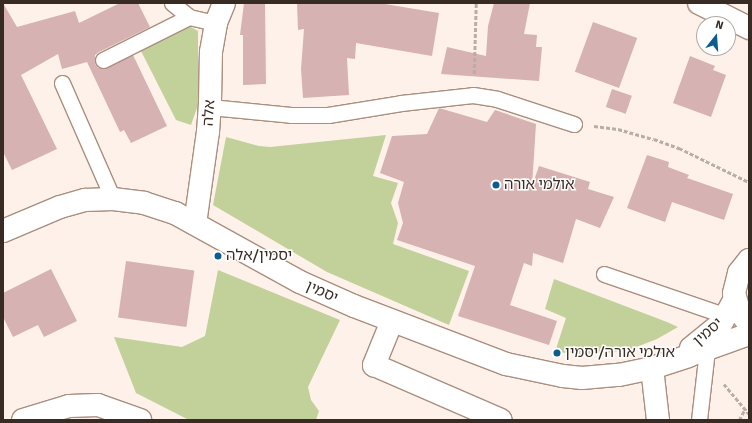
<!DOCTYPE html>
<meta charset="utf-8">
<style>
body{margin:0}
#map{position:relative;width:752px;height:423px;overflow:hidden;background:#fef1ea;font-family:Signika,"Noto Sans Hebrew",sans-serif}
div>[style]{position:absolute}
[style*='--x']{left:calc(var(--x)*1px);top:calc(var(--y)*1px);width:calc(var(--w)*1px);rotate:calc(var(--a)*1deg)}
.green>*{inset:0;background:#c2d099}
.building>*{inset:0;background:#d6b2b2;transform-origin:0 0}
.path>*{height:2.5px;margin-top:-1.25px;transform-origin:0;background:repeating-linear-gradient(90deg,#b9ada6 0 4px,transparent 0 6px)}
.roads{filter:drop-shadow(1px 0 #aa8e7e) drop-shadow(-1px 0 #aa8e7e) drop-shadow(0 1px #aa8e7e) drop-shadow(0 -1px #aa8e7e)}
.service>*{height:15px;margin:-7.5px;padding:0 7.5px;transform-origin:7.5px;border-radius:7.5px;background:#fff}
.minor>*{height:22px;margin:-11px;padding:0 11px;transform-origin:11px;border-radius:11px;background:#fff}
.tertiary>*{height:22px;margin:-11px;padding:0 11px;transform-origin:11px;border-radius:11px;background:#fff}
.dots>*{width:11px;height:11px;translate:-50% -50%;box-sizing:border-box;border:2px solid #fff;border-radius:50%}
span{translate:-50% -50%;white-space:nowrap;text-align:center;line-height:1.15;-webkit-text-stroke:3px #fff;paint-order:stroke}
.street-label{font-size:15px;color:#372b24}
.poi-label{font-size:15px;color:#372b24}
.left{translate:0 -50%;text-align:left}
.frame{position:absolute;inset:0;border:4px solid #372b24;pointer-events:none}
.north{position:absolute;left:696px;top:16px;width:40px;height:40px;box-sizing:border-box;background:#fff;border:1px solid #afaaa7;border-radius:50%;rotate:17deg;font-size:11px;font-weight:700;line-height:16px;text-align:center;color:#372b24}
.north::after{content:'';display:block;margin:auto;width:14px;height:18px;background:#0c5c8f;clip-path:polygon(50% 0,100% 100%,50% 72%,0 100%)}
</style>
<div id="map">
<div class="green">
<i style="clip-path:polygon(189px 26px,198px 31px,198px 105px,191px 125px,176px 120px,141px 51px)"></i>
<i style="clip-path:polygon(386px 135px,373px 176px,398px 183px,391px 203px,398px 223px,393px 244px,469px 271px,449px 325px,327px 272px,213px 205px,226px 137px,259px 146px,270px 147px)"></i>
<i style="clip-path:polygon(218px 270px,340px 320px,308px 387px,311px 400px,319px 411px,316px 420px,189px 420px,136px 393px,114px 337px,182px 347px,205px 336px)"></i>
<i style="clip-path:polygon(554px 279px,667px 322px,678px 327px,657px 339px,631px 349px,606px 353px,581px 354px,555px 352px,566px 318px,545px 309px)"></i>
</div>
<div class="building">
<i style="clip-path:polygon(3px 3px,17px 27px,75px 11px,79px 23px,120px 3px,138px 3px,150px 27px,99px 52px,95px 55px,95px 64px,98px 68px,107px 68px,133px 55px,167px 126px,131px 143px,124px 130px,120px 132px,87px 62px,62px 69px,58px 54px,21px 75px,57px 149px,12px 170px,3px 152px)"></i>
<i style="clip-path:polygon(244px 3px,265px 3px,266px 84px,243px 85px,243px 35px,240px 35px)"></i>
<i style="clip-path:polygon(297px 3px,379px 3px,439px 13px,432px 56px,356px 43px,355px 59px,347px 58px,349px 95px,303px 98px,301px 69px,304px 29px,298px 30px)"></i>
<i style="clip-path:polygon(494px 3px,530px 3px,524px 34px,537px 35px,536px 47px,542px 47px,539px 81px,441px 74px,447px 47px,486px 56px,488px 26px)"></i>
<i style="left:593px;top:22px;width:47px;height:53px;rotate:20deg"></i>
<i style="clip-path:polygon(690px 56px,715px 66px,713px 70px,726px 75px,711px 117px,673px 103px)"></i>
<i style="left:612px;top:89px;width:21px;height:19px;rotate:19deg"></i>
<i style="clip-path:polygon(439px 108px,487px 122px,495px 110px,536px 124px,532px 186px,539px 166px,590px 182px,588px 189px,614px 197px,600px 228px,576px 219px,563px 263px,533px 253px,532px 266px,524px 263px,510px 305px,557px 321px,549px 345px,458px 316px,475px 266px,397px 240px,403px 223px,398px 203px,404px 182px,380px 173px,392px 136px,427px 134px)"></i>
<i style="clip-path:polygon(647px 155px,669px 162px,668px 167px,689px 175px,687px 178px,733px 194px,724px 220px,672px 202px,665px 222px,627px 208px)"></i>
<i style="left:126px;top:261px;width:69px;height:57px;rotate:8deg"></i>
<i style="clip-path:polygon(51px 269px,77px 321px,44px 337px,38px 325px,13px 337px,3px 317px,3px 293px)"></i>
</div>
<div class="path">
<i style="--x:474;--y:74;--w:71;--a:-88.4"></i>
<i style="--x:594;--y:126;--w:24;--a:7"></i>
<i style="--x:618;--y:129;--w:37;--a:16"></i>
<i style="--x:654;--y:139;--w:27;--a:20"></i>
<i style="--x:679;--y:148;--w:78;--a:25.9"></i>
<i style="--x:724;--y:384;--w:39;--a:50"></i>
<i style="--x:739;--y:420;--w:13;--a:-61"></i>
</div>
<div class="roads">
<div class="service">
<i style="--x:172;--y:3;--w:22;--a:39"></i>
<i style="--x:189;--y:17;--w:28;--a:13"></i>
<i style="--x:103;--y:60;--w:96;--a:-26.6"></i>
<i style="--x:62;--y:83;--w:127;--a:66.3"></i>
<i style="--x:210;--y:107;--w:81;--a:5.6"></i>
<i style="--x:291;--y:115;--w:37;--a:0"></i>
<i style="--x:328;--y:115;--w:74;--a:-9.3"></i>
<i style="--x:401;--y:103;--w:72;--a:-6.3"></i>
<i style="--x:473;--y:95;--w:24;--a:9"></i>
<i style="--x:497;--y:99;--w:81;--a:18"></i>
<i style="--x:604;--y:274;--w:130;--a:18.9"></i>
<i style="--x:699;--y:420;--w:70;--a:-83.5"></i>
</div>
<div class="minor">
<i style="--x:699;--y:3;--w:56;--a:26.6"></i>
<i style="--x:195;--y:224;--w:93;--a:-82"></i>
<i style="--x:208;--y:132;--w:30;--a:-86"></i>
<i style="--x:210;--y:102;--w:50;--a:-88.9"></i>
<i style="--x:211;--y:52;--w:29;--a:-80"></i>
<i style="--x:216;--y:23;--w:22;--a:-68"></i>
<i style="--x:392;--y:321;--w:48;--a:112.2"></i>
<i style="--x:374;--y:365;--w:138;--a:23.4"></i>
<i style="--x:652;--y:368;--w:52;--a:83.4"></i>
<i style="--x:23;--y:420;--w:48;--a:-16.9"></i>
<i style="--x:69;--y:406;--w:29;--a:-2"></i>
<i style="--x:98;--y:405;--w:45;--a:19.7"></i>
</div>
<div class="tertiary">
<i style="--x:3;--y:231;--w:62;--a:-22.8"></i>
<i style="--x:60;--y:207;--w:26;--a:-16"></i>
<i style="--x:85;--y:200;--w:28;--a:-2"></i>
<i style="--x:113;--y:199;--w:31;--a:7"></i>
<i style="--x:144;--y:203;--w:33;--a:18"></i>
<i style="--x:175;--y:213;--w:143;--a:28.9"></i>
<i style="--x:300;--y:282;--w:59;--a:24"></i>
<i style="--x:354;--y:306;--w:163;--a:20.9"></i>
<i style="--x:506;--y:364;--w:58;--a:11.9"></i>
<i style="--x:563;--y:376;--w:19;--a:6"></i>
<i style="--x:582;--y:378;--w:37;--a:-5"></i>
<i style="--x:619;--y:375;--w:34;--a:-12"></i>
<i style="--x:652;--y:368;--w:38;--a:-18"></i>
<i style="--x:688;--y:356;--w:65;--a:-19.8"></i>
<i style="--x:749;--y:260;--w:16;--a:128"></i>
<i style="--x:739;--y:273;--w:21;--a:104"></i>
<i style="--x:734;--y:293;--w:19;--a:74"></i>
<i style="--x:739;--y:311;--w:16;--a:52"></i>
<i style="--x:691;--y:348;--w:38;--a:-39"></i>
<i style="--x:721;--y:324;--w:29;--a:-61"></i>
</div>
</div>
<div class="dots">
<i style="left:496px;top:185px;background:#0c5c8f"></i>
<i style="left:218px;top:256px;background:#0c5c8f"></i>
<i style="left:557px;top:353px;background:#0c5c8f"></i>
</div>
<div class="street-label">
<span style="left:209px;top:113px;rotate:-86deg">אלה</span>
<span style="left:322px;top:292px;rotate:24deg">יסמין</span>
<span style="left:708px;top:332px;rotate:-42deg">יסמין</span>
</div>
<div class="poi-label">
<span class="left" style="left:504px;top:185px">אולמי אורה</span>
<span class="left" style="left:226px;top:256px">יסמין/אלה</span>
<span class="left" style="left:565px;top:353px">אולמי אורה/יסמין</span>
</div>
<div class="frame"></div>
<div class="north">N</div>
</div>
